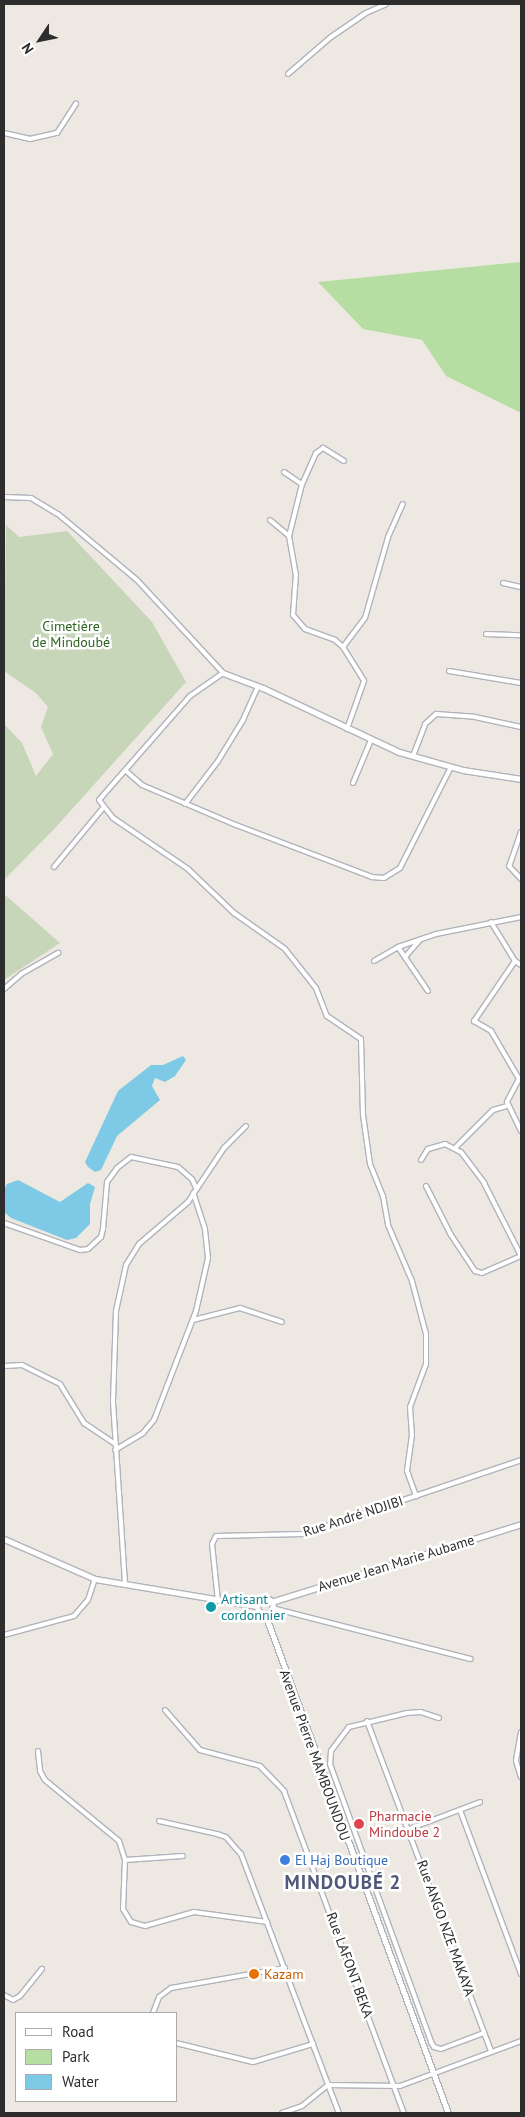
<!DOCTYPE html>
<meta charset="utf-8">
<style>
body{margin:0}
#map{position:relative;width:525px;height:2117px;overflow:hidden;background:#ede8e1;font-family:"PT Sans",sans-serif}
div>[style]{position:absolute}
[style*='--x']{left:calc(var(--x)*1px);top:calc(var(--y)*1px);width:calc(var(--w)*1px);rotate:calc(var(--a)*1deg)}
.green>*{inset:0;background:#b7dea2}
.cemetery>*{inset:0;background:#c7d5b9}
.water>*{inset:0;background:#7ec9e5}
.roads{filter:drop-shadow(1px 0 #b1b3bc) drop-shadow(-1px 0 #b1b3bc) drop-shadow(0 1px #b1b3bc) drop-shadow(0 -1px #b1b3bc)}
.minor>*{height:4px;margin:-2px;padding:0 2px;transform-origin:2px;border-radius:2px;background:#fff}
.tertiary>*{height:5px;margin:-2.5px;padding:0 2.5px;transform-origin:2.5px;border-radius:2.5px;background:#fff}
.tertiary>.ring{margin:-2.5px;padding:0;box-sizing:content-box;background:none;border:5px solid #fff;border-radius:50%}
.dots>*{width:14px;height:14px;translate:-50% -50%;box-sizing:border-box;border:2px solid #fff;border-radius:50%}
span{translate:-50% -50%;white-space:nowrap;text-align:center;line-height:1.15;-webkit-text-stroke:5px #fff;paint-order:stroke}
.park-label{font-size:14px;color:#2f6522}
.street-label{font-size:14px;color:#2d2d2d}
.culture-label{font-size:14px;color:#0d838f}
.left{translate:0 -50%;text-align:left}
.health-label{font-size:14px;color:#be3a42}
.shop-label{font-size:14px;color:#366cbe}
.food-label{font-size:14px;color:#c56008}
.district-label{font-size:19px;color:#50587a;font-weight:700;letter-spacing:1px}
.frame{position:absolute;inset:0;border:5px solid #2d2d2d;pointer-events:none}
.legend{position:absolute;left:15px;top:2012px;width:162px;height:90px;box-sizing:border-box;background:#fff;border:1px solid #ababab;margin:0;padding:6px 9px;list-style:none;font-size:15px;color:#2d2d2d}
.legend li{display:flex;align-items:center;gap:10px;height:25px}
.legend b{width:25px;border:1px solid #ababab}
.north{position:absolute;left:15px;top:15px;width:50px;height:50px;-webkit-text-stroke:4px #fff;paint-order:stroke;rotate:236deg;font-size:14px;font-weight:700;line-height:20px;text-align:center;color:#2d2d2d}
.north::after{content:'';display:block;margin:auto;width:18px;height:22px;background:#2d2d2d;clip-path:polygon(50% 0,100% 100%,50% 72%,0 100%)}
</style>
<div id="map">
<div class="green">
<i style="clip-path:polygon(521px 262px,521px 413px,446px 376px,422px 340px,363px 329px,318px 282px)"></i>
</div>
<div class="cemetery">
<i style="clip-path:polygon(6px 525px,19px 537px,67px 531px,152px 622px,186px 682px,56px 827px,4px 880px,4px 724px,22px 743px,36px 776px,53px 754px,41px 727px,48px 707px,36px 693px,4px 671px)"></i>
<i style="clip-path:polygon(4px 894px,60px 943px,4px 980px)"></i>
</div>
<div class="water">
<i style="clip-path:polygon(183px 1056px,186px 1060px,175px 1076px,165px 1082px,155px 1078px,152px 1086px,160px 1100px,117px 1136px,101px 1170px,95px 1172px,88px 1167px,85px 1162px,118px 1091px,151px 1065px,163px 1065px)"></i>
<i style="clip-path:polygon(18px 1180px,60px 1202px,88px 1183px,95px 1187px,90px 1204px,90px 1224px,76px 1238px,67px 1240px,11px 1218px,4px 1212px,4px 1190px,7px 1184px)"></i>
</div>
<div class="roads">
<div class="minor">
<i style="--x:288;--y:74;--w:57;--a:-40.7"></i>
<i style="--x:331;--y:37;--w:42;--a:-34.4"></i>
<i style="--x:366;--y:13;--w:22;--a:-24"></i>
<i style="--x:4;--y:133;--w:27;--a:13"></i>
<i style="--x:30;--y:139;--w:28;--a:-13"></i>
<i style="--x:57;--y:133;--w:35;--a:-57"></i>
<i style="--x:344;--y:461;--w:25;--a:-148"></i>
<i style="--x:323;--y:448;--w:9;--a:144"></i>
<i style="--x:316;--y:453;--w:34;--a:114"></i>
<i style="--x:302;--y:484;--w:54;--a:104"></i>
<i style="--x:289;--y:536;--w:39;--a:80"></i>
<i style="--x:296;--y:574;--w:41;--a:94.2"></i>
<i style="--x:293;--y:615;--w:18;--a:49"></i>
<i style="--x:305;--y:629;--w:32;--a:20"></i>
<i style="--x:335;--y:640;--w:11;--a:41"></i>
<i style="--x:343;--y:647;--w:40;--a:58"></i>
<i style="--x:364;--y:681;--w:51;--a:109.5"></i>
<i style="--x:284;--y:472;--w:22;--a:34"></i>
<i style="--x:4;--y:497;--w:27;--a:2"></i>
<i style="--x:31;--y:498;--w:31;--a:31"></i>
<i style="--x:58;--y:514;--w:103;--a:39.9"></i>
<i style="--x:137;--y:580;--w:127;--a:47.2"></i>
<i style="--x:223;--y:673;--w:40;--a:145.1"></i>
<i style="--x:190;--y:696;--w:138;--a:131.2"></i>
<i style="--x:99;--y:800;--w:23;--a:52"></i>
<i style="--x:113;--y:818;--w:91;--a:34.2"></i>
<i style="--x:188;--y:869;--w:64;--a:43.7"></i>
<i style="--x:234;--y:913;--w:62;--a:35.2"></i>
<i style="--x:285;--y:949;--w:50;--a:51.5"></i>
<i style="--x:316;--y:988;--w:30;--a:69"></i>
<i style="--x:327;--y:1016;--w:41;--a:34.1"></i>
<i style="--x:361;--y:1039;--w:76;--a:88.5"></i>
<i style="--x:363;--y:1115;--w:49;--a:81.9"></i>
<i style="--x:370;--y:1164;--w:35;--a:68"></i>
<i style="--x:383;--y:1196;--w:29;--a:80"></i>
<i style="--x:388;--y:1225;--w:61;--a:66.8"></i>
<i style="--x:412;--y:1281;--w:55;--a:75.2"></i>
<i style="--x:426;--y:1334;--w:30;--a:90"></i>
<i style="--x:426;--y:1364;--w:46;--a:110.4"></i>
<i style="--x:410;--y:1407;--w:28;--a:86"></i>
<i style="--x:412;--y:1435;--w:36;--a:98"></i>
<i style="--x:407;--y:1471;--w:27;--a:70"></i>
<i style="--x:270;--y:520;--w:25;--a:40"></i>
<i style="--x:503;--y:583;--w:18;--a:13"></i>
<i style="--x:486;--y:634;--w:35;--a:2"></i>
<i style="--x:343;--y:647;--w:36;--a:-53"></i>
<i style="--x:365;--y:618;--w:84;--a:-74.1"></i>
<i style="--x:388;--y:537;--w:36;--a:-66"></i>
<i style="--x:449;--y:671;--w:73;--a:9.5"></i>
<i style="--x:413;--y:756;--w:34;--a:-69"></i>
<i style="--x:425;--y:724;--w:15;--a:-42"></i>
<i style="--x:436;--y:714;--w:39;--a:4"></i>
<i style="--x:475;--y:717;--w:47;--a:12.3"></i>
<i style="--x:126;--y:771;--w:21;--a:41"></i>
<i style="--x:142;--y:785;--w:102;--a:23.1"></i>
<i style="--x:236;--y:825;--w:146;--a:20.9"></i>
<i style="--x:372;--y:877;--w:12;--a:5"></i>
<i style="--x:384;--y:878;--w:19;--a:-32"></i>
<i style="--x:400;--y:868;--w:113;--a:-63.2"></i>
<i style="--x:353;--y:783;--w:47;--a:-67.3"></i>
<i style="--x:185;--y:804;--w:54;--a:-52.5"></i>
<i style="--x:218;--y:761;--w:48;--a:-58.6"></i>
<i style="--x:243;--y:720;--w:37;--a:-66"></i>
<i style="--x:521;--y:832;--w:36;--a:109"></i>
<i style="--x:509;--y:866;--w:18;--a:47"></i>
<i style="--x:54;--y:867;--w:77;--a:-50.3"></i>
<i style="--x:491;--y:922;--w:46;--a:58.4"></i>
<i style="--x:515;--y:961;--w:7;--a:34"></i>
<i style="--x:398;--y:947;--w:53;--a:55.7"></i>
<i style="--x:405;--y:957;--w:23;--a:-49"></i>
<i style="--x:374;--y:961;--w:28;--a:-30"></i>
<i style="--x:398;--y:947;--w:40;--a:-18.9"></i>
<i style="--x:436;--y:934;--w:87;--a:-11.3"></i>
<i style="--x:515;--y:961;--w:73;--a:124.3"></i>
<i style="--x:474;--y:1021;--w:20;--a:30"></i>
<i style="--x:491;--y:1031;--w:56;--a:59.7"></i>
<i style="--x:519;--y:1079;--w:26;--a:118"></i>
<i style="--x:507;--y:1102;--w:32;--a:64"></i>
<i style="--x:4;--y:989;--w:23;--a:-41"></i>
<i style="--x:21;--y:974;--w:43;--a:-29.6"></i>
<i style="--x:456;--y:1147;--w:52;--a:-45"></i>
<i style="--x:493;--y:1110;--w:15;--a:-16"></i>
<i style="--x:421;--y:1160;--w:13;--a:-58"></i>
<i style="--x:428;--y:1149;--w:18;--a:-16"></i>
<i style="--x:445;--y:1144;--w:18;--a:27"></i>
<i style="--x:461;--y:1152;--w:39;--a:53"></i>
<i style="--x:484;--y:1183;--w:82;--a:63.1"></i>
<i style="--x:426;--y:1186;--w:55;--a:63"></i>
<i style="--x:451;--y:1235;--w:43;--a:56.3"></i>
<i style="--x:475;--y:1271;--w:7;--a:16"></i>
<i style="--x:482;--y:1273;--w:43;--a:-23.6"></i>
<i style="--x:4;--y:1223;--w:81;--a:19.6"></i>
<i style="--x:80;--y:1250;--w:8;--a:-7"></i>
<i style="--x:88;--y:1249;--w:18;--a:-43"></i>
<i style="--x:101;--y:1237;--w:8;--a:-76"></i>
<i style="--x:103;--y:1229;--w:47;--a:-85.1"></i>
<i style="--x:107;--y:1182;--w:17;--a:-54"></i>
<i style="--x:117;--y:1168;--w:18;--a:-38"></i>
<i style="--x:131;--y:1157;--w:48;--a:12"></i>
<i style="--x:178;--y:1167;--w:18;--a:41"></i>
<i style="--x:192;--y:1179;--w:10;--a:66"></i>
<i style="--x:193;--y:1320;--w:49;--a:-14.3"></i>
<i style="--x:240;--y:1308;--w:44;--a:18.4"></i>
<i style="--x:4;--y:1366;--w:18;--a:-3"></i>
<i style="--x:22;--y:1365;--w:42;--a:26.6"></i>
<i style="--x:60;--y:1384;--w:46;--a:58.4"></i>
<i style="--x:84;--y:1423;--w:37;--a:34"></i>
<i style="--x:115;--y:1450;--w:33;--a:-31"></i>
<i style="--x:143;--y:1433;--w:17;--a:-50"></i>
<i style="--x:154;--y:1420;--w:117;--a:-68.9"></i>
<i style="--x:196;--y:1311;--w:54;--a:-77.2"></i>
<i style="--x:208;--y:1258;--w:29;--a:-96"></i>
<i style="--x:205;--y:1229;--w:38;--a:-108"></i>
<i style="--x:125;--y:1583;--w:182;--a:-93.8"></i>
<i style="--x:113;--y:1401;--w:90;--a:-88.1"></i>
<i style="--x:116;--y:1311;--w:47;--a:-77.7"></i>
<i style="--x:126;--y:1265;--w:25;--a:-58"></i>
<i style="--x:139;--y:1244;--w:65;--a:-40.6"></i>
<i style="--x:188;--y:1202;--w:65;--a:-56.3"></i>
<i style="--x:224;--y:1148;--w:31;--a:-45"></i>
<i style="--x:218;--y:1601;--w:57;--a:-96"></i>
<i style="--x:212;--y:1544;--w:9;--a:-63"></i>
<i style="--x:216;--y:1536;--w:87;--a:-1.3"></i>
<i style="--x:303;--y:1534;--w:230;--a:-18.7"></i>
<i style="--x:272;--y:1608;--w:205;--a:14.4"></i>
<i style="--x:4;--y:1635;--w:73;--a:-15.2"></i>
<i style="--x:74;--y:1616;--w:21;--a:-49"></i>
<i style="--x:88;--y:1600;--w:22;--a:-72"></i>
<i style="--x:165;--y:1710;--w:53;--a:48.8"></i>
<i style="--x:200;--y:1750;--w:62;--a:14.9"></i>
<i style="--x:260;--y:1766;--w:35;--a:46"></i>
<i style="--x:284;--y:1791;--w:344;--a:69.6"></i>
<i style="--x:439;--y:1718;--w:19;--a:-162"></i>
<i style="--x:421;--y:1712;--w:14;--a:176"></i>
<i style="--x:407;--y:1713;--w:60;--a:166.4"></i>
<i style="--x:349;--y:1727;--w:30;--a:127"></i>
<i style="--x:331;--y:1751;--w:13;--a:94"></i>
<i style="--x:330;--y:1764;--w:296;--a:70"></i>
<i style="--x:431;--y:2042;--w:6;--a:59"></i>
<i style="--x:434;--y:2047;--w:7;--a:16"></i>
<i style="--x:441;--y:2049;--w:46;--a:-20.4"></i>
<i style="--x:367;--y:1721;--w:353;--a:69.4"></i>
<i style="--x:521;--y:1732;--w:29;--a:100"></i>
<i style="--x:516;--y:1761;--w:17;--a:73"></i>
<i style="--x:38;--y:1751;--w:20;--a:84"></i>
<i style="--x:40;--y:1771;--w:10;--a:61"></i>
<i style="--x:45;--y:1780;--w:96;--a:39.5"></i>
<i style="--x:119;--y:1841;--w:20;--a:72"></i>
<i style="--x:125;--y:1860;--w:49;--a:92.3"></i>
<i style="--x:123;--y:1909;--w:15;--a:58"></i>
<i style="--x:131;--y:1922;--w:15;--a:16"></i>
<i style="--x:145;--y:1926;--w:51;--a:-15.9"></i>
<i style="--x:194;--y:1912;--w:74;--a:7.8"></i>
<i style="--x:460;--y:1810;--w:175;--a:69.6"></i>
<i style="--x:159;--y:1821;--w:59;--a:12.6"></i>
<i style="--x:217;--y:1834;--w:9;--a:18"></i>
<i style="--x:226;--y:1837;--w:23;--a:49"></i>
<i style="--x:241;--y:1854;--w:277;--a:69.3"></i>
<i style="--x:409;--y:1829;--w:76;--a:-20.8"></i>
<i style="--x:125;--y:1860;--w:58;--a:-3.9"></i>
<i style="--x:4;--y:1995;--w:10;--a:29"></i>
<i style="--x:13;--y:2000;--w:8;--a:-30"></i>
<i style="--x:20;--y:1996;--w:35;--a:-51"></i>
<i style="--x:153;--y:2013;--w:17;--a:-69"></i>
<i style="--x:159;--y:1997;--w:15;--a:-37"></i>
<i style="--x:171;--y:1988;--w:116;--a:-10"></i>
<i style="--x:176;--y:2043;--w:79;--a:13.9"></i>
<i style="--x:253;--y:2062;--w:63;--a:-16.7"></i>
<i style="--x:282;--y:2113;--w:21;--a:-19"></i>
<i style="--x:302;--y:2106;--w:33;--a:-39"></i>
<i style="--x:328;--y:2085;--w:72;--a:0.8"></i>
<i style="--x:400;--y:2086;--w:129;--a:-20.4"></i>
</div>
<div class="tertiary">
<i style="--x:223;--y:673;--w:43;--a:20.6"></i>
<i style="--x:263;--y:688;--w:150;--a:25.2"></i>
<i style="--x:399;--y:752;--w:66;--a:15.7"></i>
<i style="--x:463;--y:770;--w:59;--a:8.8"></i>
<i style="--x:4;--y:1539;--w:99;--a:23.7"></i>
<i style="--x:95;--y:1579;--w:164;--a:9.5"></i>
<i class="ring" style="left:257px;top:1598px;width:11px;height:11px"></i>
<i style="--x:271;--y:1602;--w:262;--a:-17.3"></i>
<i style="--x:265;--y:1614;--w:531;--a:69.86"></i>
</div>
</div>
<div class="dots">
<i style="left:211px;top:1607px;background:#0f9aa8"></i>
<i style="left:359px;top:1824px;background:#e0444e"></i>
<i style="left:285px;top:1860px;background:#3f7fe0"></i>
<i style="left:254px;top:1974px;background:#e8710a"></i>
</div>
<div class="park-label">
<span style="left:71px;top:634px">Cimetière<br>de Mindoubé</span>
</div>
<div class="street-label">
<span style="left:353px;top:1516px;rotate:-18deg">Rue André NDJIBI</span>
<span style="left:396px;top:1563px;rotate:-17deg">Avenue Jean Marie Aubame</span>
<span style="left:315px;top:1755px;rotate:70deg">Avenue Pierre MAMBOUNDOU</span>
<span style="left:446px;top:1928px;rotate:70deg">Rue ANGO NZE MAKAYA</span>
<span style="left:350px;top:1965px;rotate:70deg">Rue LAFONT BEKA</span>
</div>
<div class="culture-label">
<span class="left" style="left:221px;top:1607px">Artisant<br>cordonnier</span>
</div>
<div class="health-label">
<span class="left" style="left:369px;top:1824px">Pharmacie<br>Mindoube 2</span>
</div>
<div class="shop-label">
<span class="left" style="left:295px;top:1860px">El Haj Boutique</span>
</div>
<div class="food-label">
<span class="left" style="left:264px;top:1974px">Kazam</span>
</div>
<div class="district-label">
<span style="left:343px;top:1883px">MINDOUBÉ 2</span>
</div>
<div class="frame"></div>
<ul class="legend">
<li><b style="height:6px;background:#fff"></b>Road</li>
<li><b style="height:14px;background:#b7dea2"></b>Park</li>
<li><b style="height:14px;background:#7ec9e5"></b>Water</li>
</ul>
<div class="north">N</div>
</div>
